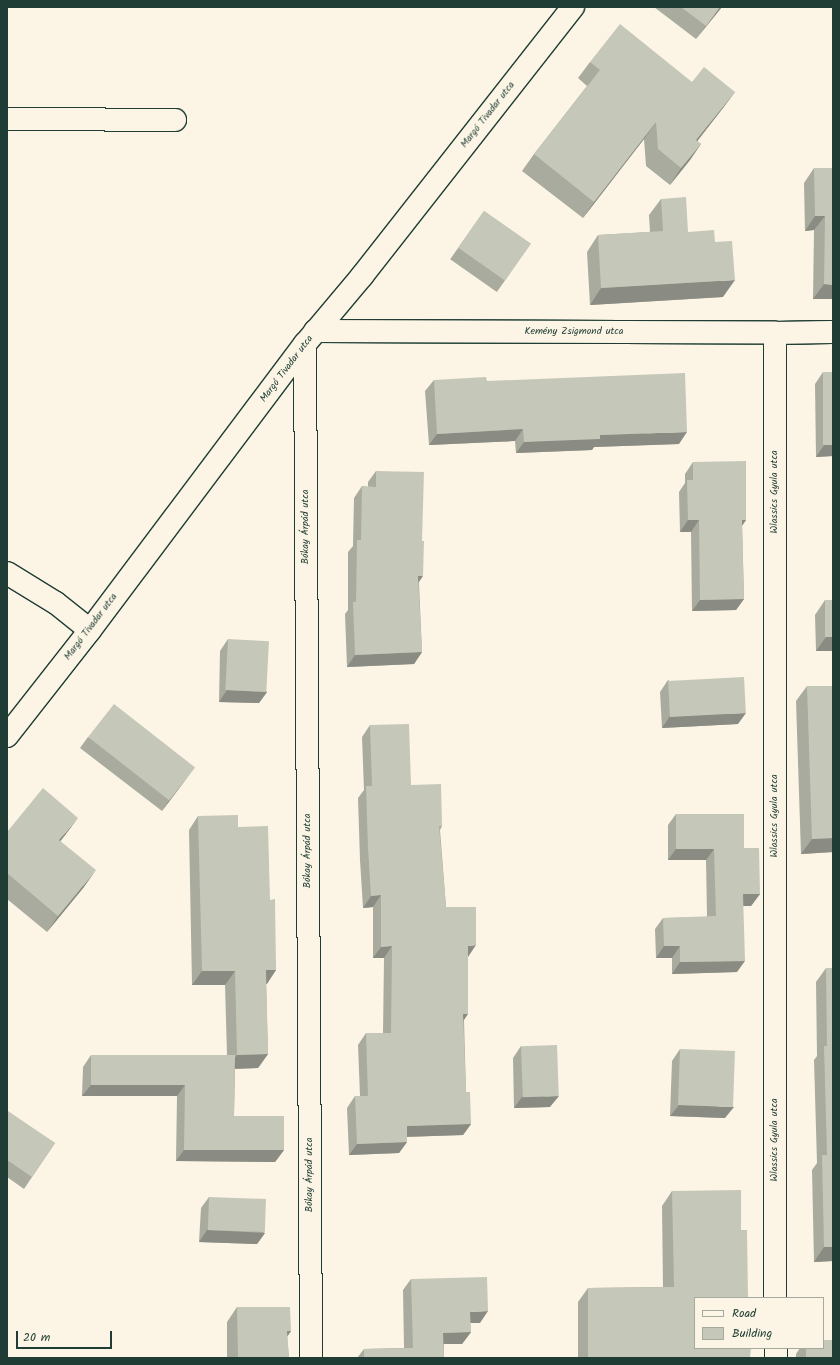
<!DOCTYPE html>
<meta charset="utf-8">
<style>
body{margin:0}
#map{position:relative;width:840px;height:1365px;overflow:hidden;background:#fcf5e5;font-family:Kalam,sans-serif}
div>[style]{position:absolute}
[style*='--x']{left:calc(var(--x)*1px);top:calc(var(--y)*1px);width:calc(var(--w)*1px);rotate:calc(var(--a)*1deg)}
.roads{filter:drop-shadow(1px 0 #1f3d34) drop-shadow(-1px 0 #1f3d34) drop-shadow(0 1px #1f3d34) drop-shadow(0 -1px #1f3d34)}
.minor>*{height:22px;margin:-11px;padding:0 11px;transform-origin:11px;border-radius:11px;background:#fcf5e5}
.wall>*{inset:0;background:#a9ab9f;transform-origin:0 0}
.shaded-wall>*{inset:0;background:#8a8b82}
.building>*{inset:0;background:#c5c7b9;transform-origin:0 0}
span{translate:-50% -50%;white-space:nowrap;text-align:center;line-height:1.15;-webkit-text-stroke:3px #fcf5e5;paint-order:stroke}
.street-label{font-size:10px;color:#1f3d34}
.frame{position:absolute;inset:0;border:8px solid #1f3d34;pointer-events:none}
.legend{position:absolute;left:694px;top:1297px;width:130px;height:52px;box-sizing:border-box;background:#fcf5e5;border:1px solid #a4ab9e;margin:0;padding:5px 7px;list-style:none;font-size:12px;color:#1f3d34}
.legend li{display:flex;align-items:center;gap:8px;height:20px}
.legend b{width:20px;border:1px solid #a4ab9e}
.scale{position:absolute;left:16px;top:1331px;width:96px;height:18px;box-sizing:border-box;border:2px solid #1f3d34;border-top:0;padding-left:5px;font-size:12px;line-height:14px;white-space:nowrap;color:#1f3d34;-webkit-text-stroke:3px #fcf5e5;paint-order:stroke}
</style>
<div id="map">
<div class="roads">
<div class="minor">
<i style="--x:7;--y:119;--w:168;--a:0.3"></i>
<i style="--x:315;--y:331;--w:460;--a:0.2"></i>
<i style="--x:775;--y:333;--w:58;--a:-1"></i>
<i style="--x:775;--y:333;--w:965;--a:90"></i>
<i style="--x:305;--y:344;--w:1014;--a:89.66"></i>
<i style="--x:7;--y:573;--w:57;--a:31.5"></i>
<i style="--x:56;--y:603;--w:43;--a:38.5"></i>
<i style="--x:7;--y:736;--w:135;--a:-51.9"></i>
<i style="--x:90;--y:630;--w:358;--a:-53.1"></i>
<i style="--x:305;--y:344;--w:89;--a:-50"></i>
<i style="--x:362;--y:276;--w:342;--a:-51.9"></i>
<i style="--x:776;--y:1348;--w:10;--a:90"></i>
</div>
</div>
<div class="wall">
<i style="clip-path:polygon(654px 7px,722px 7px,696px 39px)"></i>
<i style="clip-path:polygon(590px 62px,692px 82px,735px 92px,723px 108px,697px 141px,701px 144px,690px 160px,670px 185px,646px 166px,644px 139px,583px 218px,522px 171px,534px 154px,587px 86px,578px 78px)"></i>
<i style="clip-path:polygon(814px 168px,833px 168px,833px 299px,813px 299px,814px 230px,805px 231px,804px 183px)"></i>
<i style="clip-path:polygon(661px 199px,688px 232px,715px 242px,723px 297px,590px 305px,587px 252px,598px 235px,650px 232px,649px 215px)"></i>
<i style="left:484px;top:211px;width:57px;height:59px;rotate:35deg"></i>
<i style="clip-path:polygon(823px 372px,833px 456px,816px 457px,815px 384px)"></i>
<i style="clip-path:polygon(434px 380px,487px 381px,679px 444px,594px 447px,592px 450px,516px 453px,515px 441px,429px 445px,425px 391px)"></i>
<i style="clip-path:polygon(693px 462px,746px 520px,742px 525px,744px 599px,736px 610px,692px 611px,691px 532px,680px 532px,679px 492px,685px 483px,685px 474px)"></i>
<i style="clip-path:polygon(376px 471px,419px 583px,422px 652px,414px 664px,347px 667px,345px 614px,348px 610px,348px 552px,353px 546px,354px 498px,362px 486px,368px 487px,368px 482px)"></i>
<i style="clip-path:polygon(825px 600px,833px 600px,833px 651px,816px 651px,815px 615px)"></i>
<i style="clip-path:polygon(228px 639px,267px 692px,259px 703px,219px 702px,220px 651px)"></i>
<i style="clip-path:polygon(668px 680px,738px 724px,662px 728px,660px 692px)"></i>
<i style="clip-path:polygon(807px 686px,833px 852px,801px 854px,796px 701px)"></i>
<i style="clip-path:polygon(370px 725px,411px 785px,442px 826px,440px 830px,446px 907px,468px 957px,464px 1020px,466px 1092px,471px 1124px,463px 1135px,407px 1137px,407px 1142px,399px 1153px,349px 1155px,347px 1108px,355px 1096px,360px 1096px,358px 1045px,366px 1033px,383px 1033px,384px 958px,373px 958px,373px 907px,363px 908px,360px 860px,358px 798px,364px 790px,362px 737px)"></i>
<i style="clip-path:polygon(88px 737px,187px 778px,162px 811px,80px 748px)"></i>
<i style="clip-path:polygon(676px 814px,744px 848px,760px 894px,751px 906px,743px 906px,737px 972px,672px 974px,672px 958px,656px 958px,655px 929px,663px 918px,707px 917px,706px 860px,668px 860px,668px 825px)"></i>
<i style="clip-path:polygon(198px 816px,238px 827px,270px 900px,276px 970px,266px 984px,268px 1054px,258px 1068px,235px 1069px,234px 1116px,284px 1150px,275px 1162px,176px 1161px,177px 1096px,82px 1096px,83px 1067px,91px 1055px,227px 1055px,225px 985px,192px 985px,189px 830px)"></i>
<i style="clip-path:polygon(7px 832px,66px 834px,60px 841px,84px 887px,47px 932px,7px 899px)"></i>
<i style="clip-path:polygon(826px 968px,833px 968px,833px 1261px,814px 1262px,812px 1170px,817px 1163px,814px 1060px,817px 1056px,816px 982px)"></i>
<i style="clip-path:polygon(521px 1046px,550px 1107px,514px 1108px,513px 1058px)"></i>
<i style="clip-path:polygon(680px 1049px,725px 1118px,670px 1116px,672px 1061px)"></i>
<i style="clip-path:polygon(7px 1112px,55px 1143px,24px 1189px,7px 1177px)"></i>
<i style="clip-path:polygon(672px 1191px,741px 1230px,748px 1298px,750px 1358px,578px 1358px,578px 1302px,588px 1288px,663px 1287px,662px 1206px)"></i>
<i style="clip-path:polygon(209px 1197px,265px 1233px,257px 1244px,199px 1242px,201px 1208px)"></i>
<i style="clip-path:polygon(411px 1279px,480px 1323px,470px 1323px,471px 1332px,462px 1344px,444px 1344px,444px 1358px,357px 1358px,364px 1349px,404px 1348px,403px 1290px)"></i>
<i style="clip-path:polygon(237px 1307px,291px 1331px,287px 1337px,289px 1358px,227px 1358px,227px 1322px)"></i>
<i style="clip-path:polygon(800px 1348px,823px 1348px,833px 1358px,796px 1358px,796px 1354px)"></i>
</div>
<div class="shaded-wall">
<i style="clip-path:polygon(720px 7px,722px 7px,696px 39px,706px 26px)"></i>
<i style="clip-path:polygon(735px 92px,723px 108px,685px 157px,696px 140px)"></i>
<i style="clip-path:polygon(656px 122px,644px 139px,583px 218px,594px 202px)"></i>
<i style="clip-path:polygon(701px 144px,690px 160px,670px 185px,681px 168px)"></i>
<i style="clip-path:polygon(815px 216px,825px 216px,814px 230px,805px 231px)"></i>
<i style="clip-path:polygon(735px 280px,723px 297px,590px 305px,601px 288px)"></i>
<i style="clip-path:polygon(824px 284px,833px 285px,833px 299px,813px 299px)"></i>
<i style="clip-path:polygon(523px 429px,515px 441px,429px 445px,437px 434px)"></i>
<i style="clip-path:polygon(687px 432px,679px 444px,594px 447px,592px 450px,516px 453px,524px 442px,600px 435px)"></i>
<i style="clip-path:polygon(824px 445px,833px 445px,833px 456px,816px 457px)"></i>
<i style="clip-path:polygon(688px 520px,699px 520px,691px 532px,680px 532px)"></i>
<i style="clip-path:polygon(742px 520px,746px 520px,738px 532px)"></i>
<i style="clip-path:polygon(418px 576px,423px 576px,415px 588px)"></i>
<i style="clip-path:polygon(744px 599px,736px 610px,692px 611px,700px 600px)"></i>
<i style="clip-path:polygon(826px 637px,833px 637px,833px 651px,816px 651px)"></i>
<i style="clip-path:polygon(422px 652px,414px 664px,347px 667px,355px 655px)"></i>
<i style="clip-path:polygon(227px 690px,267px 692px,259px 703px,219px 702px)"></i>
<i style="clip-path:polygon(746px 713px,738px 724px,662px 728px,670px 716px)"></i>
<i style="clip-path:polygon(196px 767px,187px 778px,162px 811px,170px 799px)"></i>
<i style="clip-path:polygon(78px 818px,66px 834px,48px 857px,59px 840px)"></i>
<i style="clip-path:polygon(833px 838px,833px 852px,801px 854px,812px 839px)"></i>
<i style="clip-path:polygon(676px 849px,714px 849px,706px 860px,668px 860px)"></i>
<i style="clip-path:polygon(96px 870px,84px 887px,47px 932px,58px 916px)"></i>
<i style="clip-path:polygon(743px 894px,760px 894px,751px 906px,735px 906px)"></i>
<i style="clip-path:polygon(381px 895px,373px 907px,363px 908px,371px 896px)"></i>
<i style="clip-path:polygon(476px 945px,468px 957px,468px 946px)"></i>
<i style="clip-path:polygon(392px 946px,384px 958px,373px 958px,381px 947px)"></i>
<i style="clip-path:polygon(664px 946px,680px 946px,672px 958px,656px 958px)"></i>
<i style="clip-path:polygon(745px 961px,737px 972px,672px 974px,680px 962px)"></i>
<i style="clip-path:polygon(266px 970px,276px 970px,267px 984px,256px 984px)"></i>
<i style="clip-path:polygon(202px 971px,235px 971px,225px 985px,192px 985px)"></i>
<i style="clip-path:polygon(463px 1014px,468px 1014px,460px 1026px)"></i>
<i style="clip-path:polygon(268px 1054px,258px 1068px,227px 1069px,237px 1055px)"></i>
<i style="clip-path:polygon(91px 1085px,185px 1085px,177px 1096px,82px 1096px)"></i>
<i style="clip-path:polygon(559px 1096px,550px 1107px,514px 1108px,522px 1097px)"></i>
<i style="clip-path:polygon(679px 1105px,734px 1107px,725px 1118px,670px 1116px)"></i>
<i style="clip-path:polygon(471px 1124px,463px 1135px,399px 1137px,407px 1126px)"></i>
<i style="clip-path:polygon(407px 1142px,399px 1153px,349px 1155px,357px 1144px)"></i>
<i style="clip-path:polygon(184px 1150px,284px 1150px,275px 1162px,176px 1161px)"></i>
<i style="clip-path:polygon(207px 1230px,265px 1233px,257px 1244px,199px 1242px)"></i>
<i style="clip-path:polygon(824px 1247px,833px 1247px,833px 1261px,814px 1262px)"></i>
<i style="clip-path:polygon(488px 1311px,480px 1323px,462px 1323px,470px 1312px)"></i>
<i style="clip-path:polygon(287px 1331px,291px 1331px,281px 1345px)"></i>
<i style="clip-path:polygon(471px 1332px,462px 1344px,435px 1344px,443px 1333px)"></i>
</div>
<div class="building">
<i style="clip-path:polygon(681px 7px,720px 7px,706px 26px)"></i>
<i style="clip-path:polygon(620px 24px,692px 82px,704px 67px,735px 92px,696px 140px,701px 144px,681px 168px,658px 149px,656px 122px,594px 202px,534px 154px,600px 70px,590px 62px)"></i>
<i style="clip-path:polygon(814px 168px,833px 168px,833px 285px,824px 284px,825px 216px,815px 216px)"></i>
<i style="clip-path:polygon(686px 197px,688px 232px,714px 230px,715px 242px,732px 241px,735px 280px,601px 288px,598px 235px,663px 231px,661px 199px)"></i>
<i style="left:484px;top:211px;width:57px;height:45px;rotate:35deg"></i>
<i style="left:823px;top:372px;width:10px;height:73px"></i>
<i style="clip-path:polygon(685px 373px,687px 432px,600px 435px,600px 439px,524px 442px,523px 429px,437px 434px,434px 380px,486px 377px,487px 381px)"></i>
<i style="clip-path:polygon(746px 461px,746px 520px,742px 520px,744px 599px,700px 600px,699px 520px,688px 520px,687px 480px,693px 480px,693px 462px)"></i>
<i style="clip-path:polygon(376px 471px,424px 472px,422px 541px,424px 541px,423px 576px,418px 576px,422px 652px,355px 655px,353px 602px,356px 602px,357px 540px,361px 540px,362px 486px,376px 487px)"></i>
<i style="left:825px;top:600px;width:8px;height:37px"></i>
<i style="left:228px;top:639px;width:41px;height:51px;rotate:3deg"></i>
<i style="left:744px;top:677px;width:36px;height:76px;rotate:87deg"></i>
<i style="clip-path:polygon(807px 686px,833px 686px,833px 838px,812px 839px)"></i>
<i style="left:114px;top:704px;width:103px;height:42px;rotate:38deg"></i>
<i style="clip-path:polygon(409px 724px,411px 785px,441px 784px,442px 826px,439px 826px,446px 907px,476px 907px,476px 945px,468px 946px,468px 1014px,463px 1014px,466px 1092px,470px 1092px,471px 1124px,407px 1126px,407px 1142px,357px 1144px,355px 1096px,368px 1096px,366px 1033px,391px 1033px,392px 946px,381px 947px,381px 895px,371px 896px,368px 848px,366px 786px,372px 786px,370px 725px)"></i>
<i style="clip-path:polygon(43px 788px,78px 818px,59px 840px,96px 870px,58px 916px,7px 873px,7px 832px)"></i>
<i style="clip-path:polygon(676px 814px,744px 814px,744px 848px,759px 848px,760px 894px,743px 894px,745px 961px,680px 962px,680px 946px,664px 946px,663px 918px,716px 916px,714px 849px,676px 849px)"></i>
<i style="clip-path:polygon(238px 815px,238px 827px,268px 826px,270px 900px,275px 899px,276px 970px,266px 970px,268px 1054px,237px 1055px,235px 971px,202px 971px,198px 816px)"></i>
<i style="clip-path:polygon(826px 968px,833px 968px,833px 1247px,824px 1247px,822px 1155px,827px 1155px,824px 1046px,827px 1046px)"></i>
<i style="left:557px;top:1045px;width:51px;height:36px;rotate:88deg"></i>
<i style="left:680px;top:1049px;width:55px;height:56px;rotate:2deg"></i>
<i style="clip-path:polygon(91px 1055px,235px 1055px,234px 1116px,284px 1116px,284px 1150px,184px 1150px,185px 1085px,91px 1085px)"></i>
<i style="clip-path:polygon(8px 1111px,55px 1143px,32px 1177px,7px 1160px,7px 1112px)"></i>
<i style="clip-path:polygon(741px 1190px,741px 1230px,747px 1230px,748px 1298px,695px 1298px,695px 1348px,751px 1348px,750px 1358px,588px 1358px,588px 1288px,674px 1287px,672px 1191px)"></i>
<i style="left:209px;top:1197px;width:57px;height:33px;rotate:2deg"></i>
<i style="clip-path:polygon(487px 1277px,488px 1311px,470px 1312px,471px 1332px,443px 1333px,444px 1358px,364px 1358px,364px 1349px,413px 1348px,411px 1279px)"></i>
<i style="clip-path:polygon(237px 1307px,290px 1307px,291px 1331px,287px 1331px,289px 1358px,238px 1358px)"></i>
<i style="clip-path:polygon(823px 1340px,833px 1340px,833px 1358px,806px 1358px,806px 1348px,823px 1348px)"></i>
</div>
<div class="street-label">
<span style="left:488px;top:115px;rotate:-52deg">Margó Tivadar utca</span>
<span style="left:574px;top:332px">Kemény Zsigmond utca</span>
<span style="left:287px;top:369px;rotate:-53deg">Margó Tivadar utca</span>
<span style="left:775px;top:492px;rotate:-90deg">Wlassics Gyula utca</span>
<span style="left:306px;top:527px;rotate:-90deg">Bókay Árpád utca</span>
<span style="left:91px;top:627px;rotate:-53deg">Margó Tivadar utca</span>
<span style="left:775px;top:816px;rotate:-90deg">Wlassics Gyula utca</span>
<span style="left:308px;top:851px;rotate:-90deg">Bókay Árpád utca</span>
<span style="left:775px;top:1140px;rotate:-90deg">Wlassics Gyula utca</span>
<span style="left:310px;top:1175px;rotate:-90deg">Bókay Árpád utca</span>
</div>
<div class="frame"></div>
<ul class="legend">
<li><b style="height:5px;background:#fcf5e5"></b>Road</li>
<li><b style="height:11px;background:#c5c7b9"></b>Building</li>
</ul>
<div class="scale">20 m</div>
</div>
